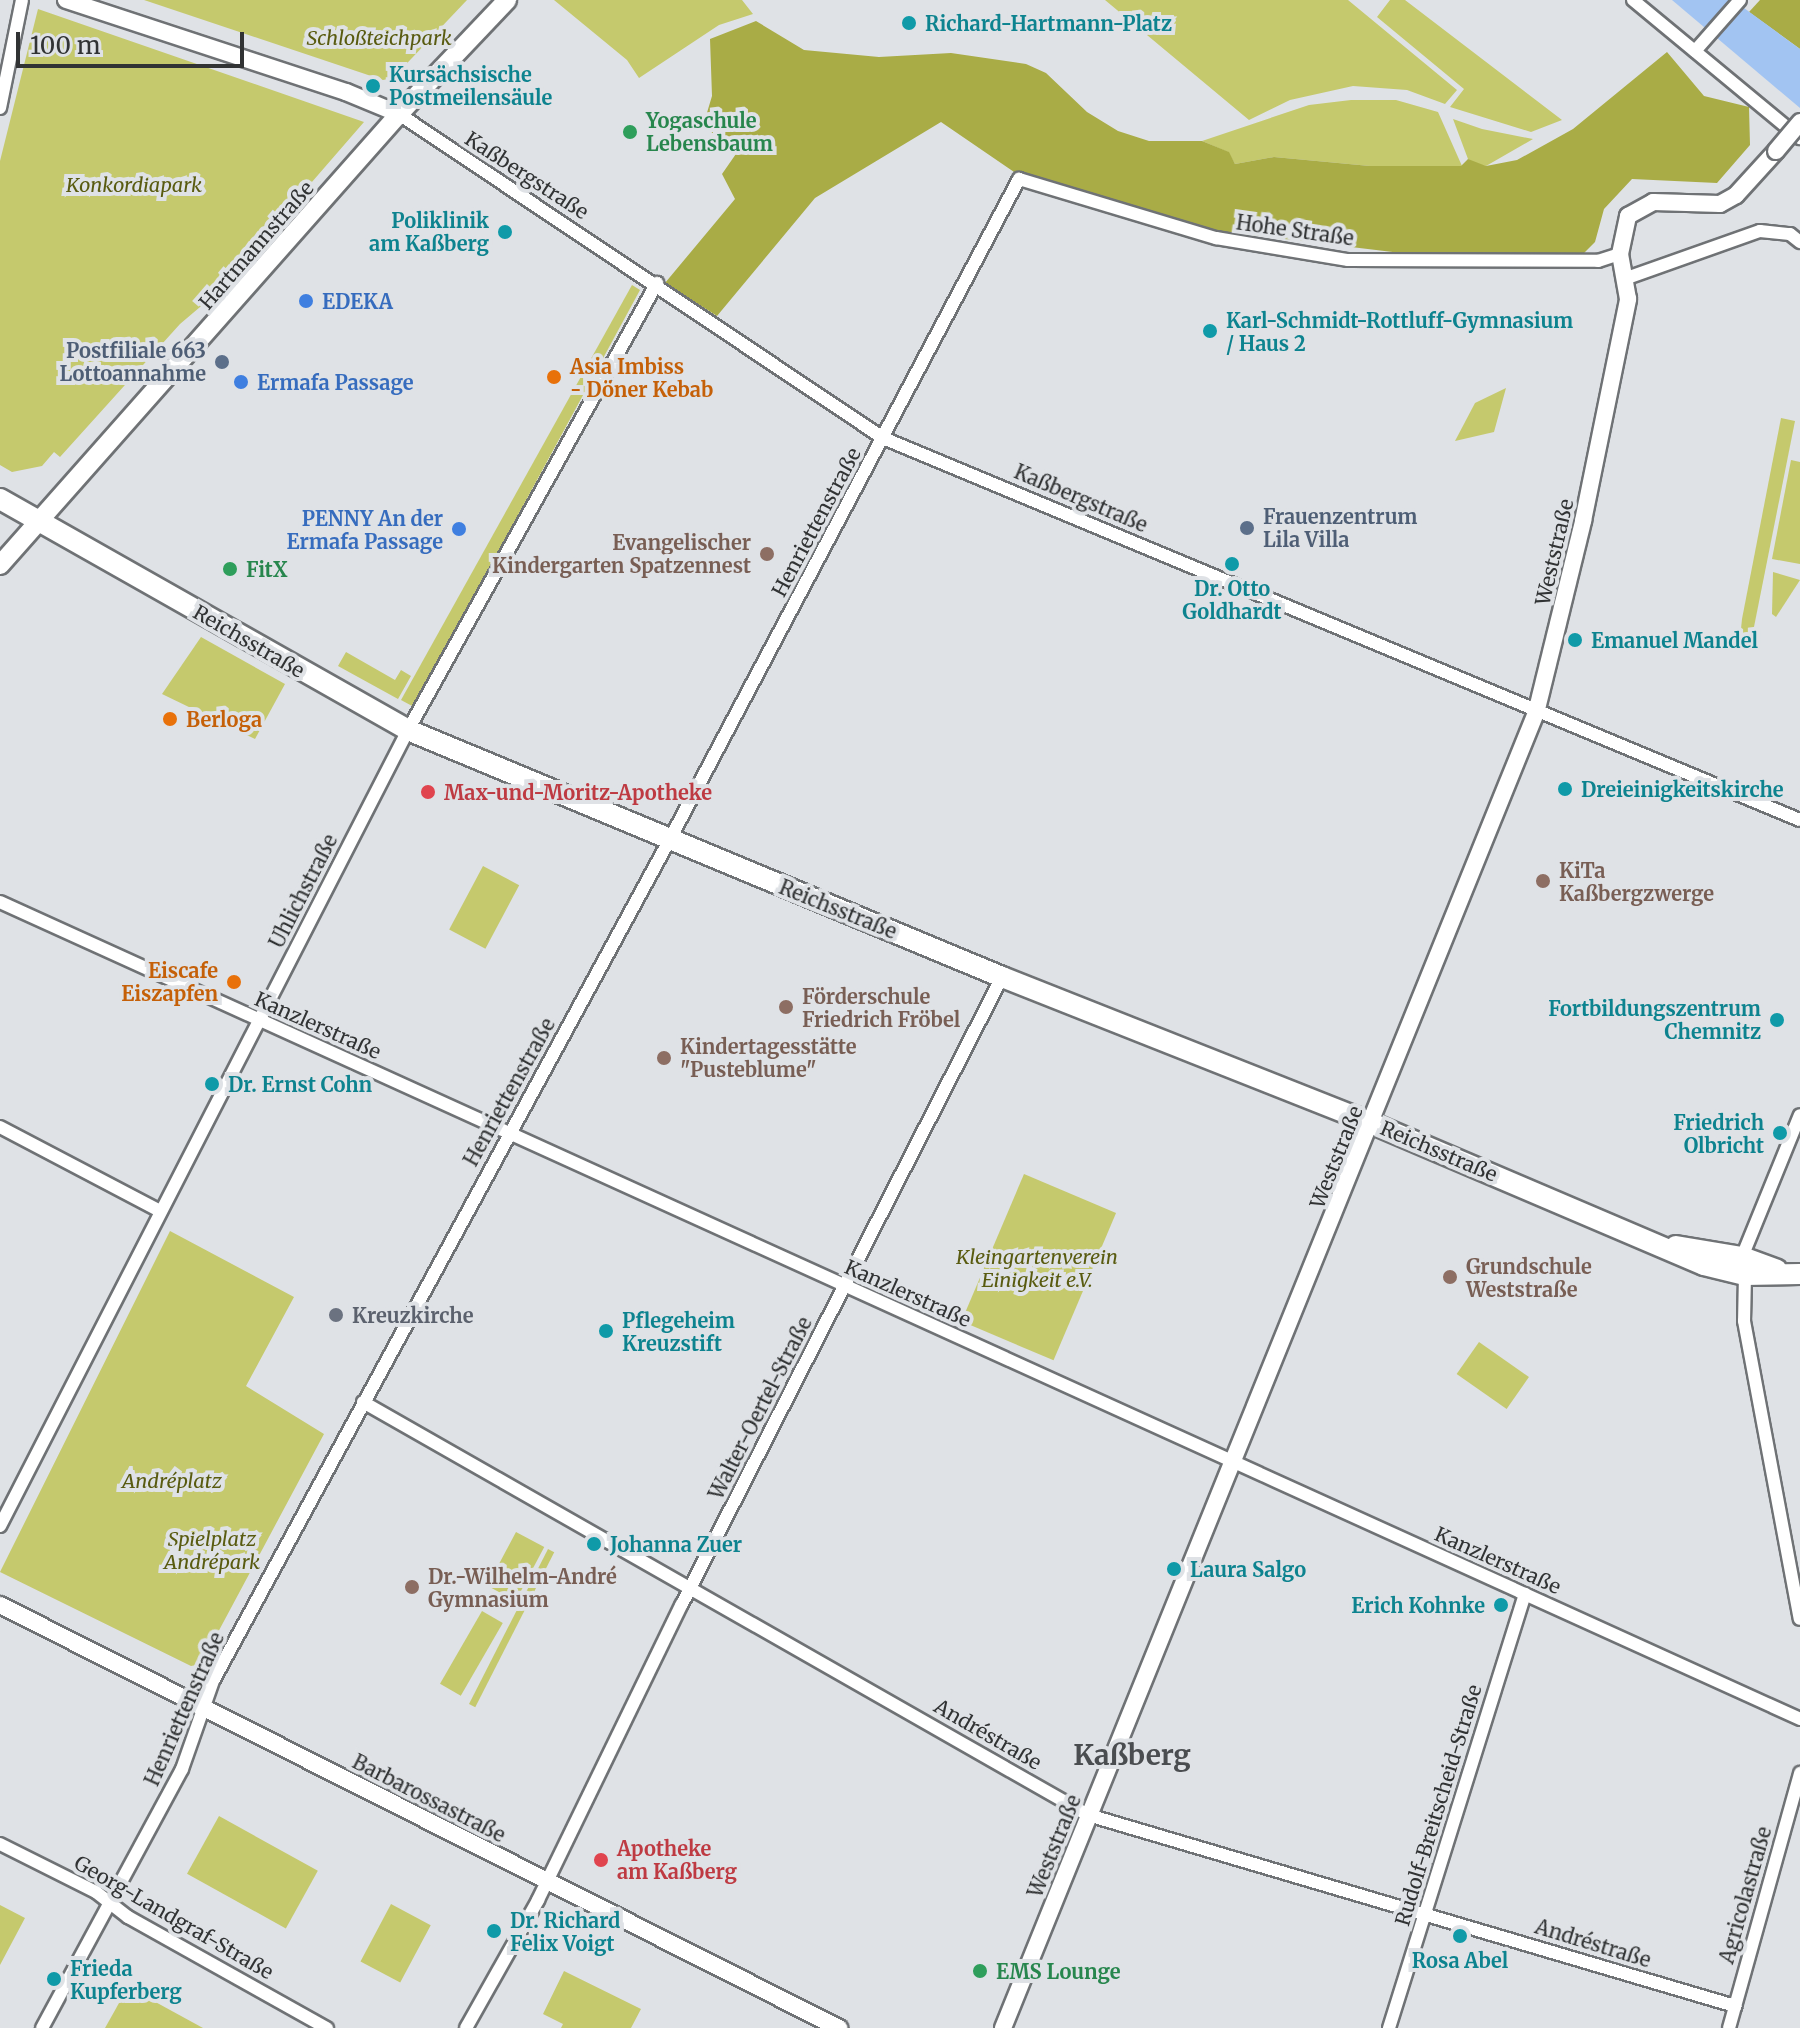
<!DOCTYPE html>
<meta charset="utf-8">
<style>
body{margin:0}
#map{position:relative;width:1800px;height:2028px;overflow:hidden;background:#dfe2e6;font-family:Merriweather,serif}
div>[style]{position:absolute}
[style*='--x']{left:calc(var(--x)*1px);top:calc(var(--y)*1px);width:calc(var(--w)*1px);rotate:calc(var(--a)*1deg)}
.green>*{inset:0;background:#c5c96d;transform-origin:0 0}
.forest>*{inset:0;background:#a9ac46}
.water>*{inset:0;background:#a2c4f2}
.roads{filter:drop-shadow(2px 0 #6f7275) drop-shadow(-2px 0 #6f7275) drop-shadow(0 2px #6f7275) drop-shadow(0 -2px #6f7275)}
.minor>*{height:12px;margin:-6px;padding:0 6px;transform-origin:6px;border-radius:6px;background:#fff}
.tertiary>*{height:16px;margin:-8px;padding:0 8px;transform-origin:8px;border-radius:8px;background:#fff}
.secondary>*{height:18px;margin:-9px;padding:0 9px;transform-origin:9px;border-radius:9px;background:#fff}
.primary>*{height:20px;margin:-10px;padding:0 10px;transform-origin:10px;border-radius:10px;background:#fff}
.bridges{filter:drop-shadow(2px 0 #6f7275) drop-shadow(-2px 0 #6f7275) drop-shadow(0 2px #6f7275) drop-shadow(0 -2px #6f7275)}
.tertiary-bridge>*{height:16px;margin:-8px;padding:0 8px;transform-origin:8px;border-radius:8px;background:#fff}
.dots>*{width:22px;height:22px;translate:-50% -50%;box-sizing:border-box;border:4px solid #dfe2e6;border-radius:50%}
span{translate:-50% -50%;white-space:nowrap;text-align:center;line-height:1.15;-webkit-text-stroke:8px #dfe2e6;paint-order:stroke}
.culture-label{font-size:20px;color:#0d838f;font-weight:700}
.left{translate:0 -50%;text-align:left}
.right{translate:-100% -50%;text-align:right}
.park-label{font-size:20px;color:#595b10;font-style:italic}
.leisure-label{font-size:20px;color:#27864d;font-weight:700}
.street-label{font-size:20px;color:#313334}
.shop-label{font-size:20px;color:#366cbe;font-weight:700}
.service-label{font-size:20px;color:#4e5e75;font-weight:700}
.food-label{font-size:20px;color:#c56008;font-weight:700}
.education-label{font-size:20px;color:#785e54;font-weight:700}
.health-label{font-size:20px;color:#be3a42;font-weight:700}
.worship-label{font-size:20px;color:#5b616d;font-weight:700}
.district-label{font-size:28px;color:#4a4d50;font-weight:700}
.scale{position:absolute;left:16px;top:32px;width:228px;height:36px;box-sizing:border-box;border:4px solid #313334;border-top:0;padding-left:10px;font-size:24px;line-height:28px;white-space:nowrap;color:#313334;-webkit-text-stroke:6px #dfe2e6;paint-order:stroke}
</style>
<div id="map">
<div class="green">
<i style="clip-path:polygon(144px 0,467px 0,393px 78px,383px 80px)"></i>
<i style="clip-path:polygon(554px 0,742px 0,753px 14px,719px 25px,639px 78px,627px 60px)"></i>
<i style="clip-path:polygon(1105px 0,1348px 0,1457px 90px,1445px 104px,1407px 90px,1353px 86px,1290px 100px,1249px 120px)"></i>
<i style="clip-path:polygon(1390px 0,1405px 0,1562px 120px,1531px 132px,1450px 107px,1464px 89px,1377px 17px)"></i>
<i style="clip-path:polygon(38px 9px,364px 122px,213px 296px,180px 324px,60px 457px,54px 452px,42px 466px,12px 472px,0 465px,0 161px)"></i>
<i style="clip-path:polygon(1351px 100px,1396px 100px,1438px 112px,1462px 166px,1370px 166px,1274px 157px,1235px 164px,1228px 152px,1202px 141px,1309px 105px)"></i>
<i style="clip-path:polygon(1453px 119px,1482px 129px,1533px 139px,1486px 166px,1477px 165px,1468px 159px)"></i>
<i style="clip-path:polygon(632px 285px,640px 290px,414px 707px,401px 700px)"></i>
<i style="clip-path:polygon(1506px 388px,1494px 432px,1455px 441px,1475px 403px)"></i>
<i style="clip-path:polygon(1781px 418px,1795px 421px,1751px 642px,1740px 639px,1742px 619px)"></i>
<i style="clip-path:polygon(1791px 460px,1800px 462px,1800px 564px,1772px 559px)"></i>
<i style="clip-path:polygon(1773px 572px,1800px 580px,1776px 617px,1772px 614px)"></i>
<i style="clip-path:polygon(201px 637px,285px 684px,255px 739px,162px 694px)"></i>
<i style="clip-path:polygon(346px 652px,395px 680px,401px 670px,411px 676px,398px 699px,338px 666px)"></i>
<i style="left:483px;top:866px;width:41px;height:72px;rotate:28deg"></i>
<i style="left:1024px;top:1174px;width:100px;height:160px;rotate:23deg"></i>
<i style="clip-path:polygon(170px 1231px,294px 1297px,246px 1386px,324px 1434px,201px 1664px,191px 1666px,0 1572px)"></i>
<i style="left:1479px;top:1342px;width:61px;height:39px;rotate:35deg"></i>
<i style="left:516px;top:1532px;width:32px;height:61px;rotate:28deg"></i>
<i style="left:548px;top:1549px;width:7px;height:174px;rotate:27deg"></i>
<i style="left:482px;top:1611px;width:24px;height:84px;rotate:30deg"></i>
<i style="left:219px;top:1816px;width:113px;height:66px;rotate:29deg"></i>
<i style="left:391px;top:1904px;width:45px;height:65px;rotate:28deg"></i>
<i style="clip-path:polygon(0 1905px,25px 1918px,0 1965px)"></i>
<i style="clip-path:polygon(564px 1971px,641px 2009px,631px 2028px,561px 2028px,563px 2024px,543px 2014px)"></i>
<i style="clip-path:polygon(128px 1987px,203px 2028px,105px 2028px)"></i>
</div>
<div class="forest">
<i style="clip-path:polygon(1760px 0,1800px 0,1800px 49px,1749px 12px)"></i>
<i style="clip-path:polygon(756px 21px,804px 50px,879px 57px,951px 53px,1026px 64px,1046px 73px,1087px 112px,1118px 131px,1149px 141px,1202px 141px,1229px 152px,1235px 164px,1274px 157px,1370px 166px,1461px 166px,1468px 159px,1486px 166px,1517px 160px,1573px 129px,1667px 52px,1704px 96px,1749px 107px,1750px 145px,1717px 183px,1632px 179px,1604px 209px,1595px 242px,1581px 256px,1401px 253px,1219px 231px,1017px 174px,941px 122px,815px 198px,717px 316px,665px 283px,735px 199px,722px 174px,738px 151px,703px 126px,712px 96px,710px 39px)"></i>
</div>
<div class="water">
<i style="clip-path:polygon(1672px 0,1733px 0,1800px 49px,1800px 108px)"></i>
</div>
<div class="roads">
<div class="minor">
<i style="--x:1633;--y:0;--w:217;--a:39.6"></i>
<i style="--x:1695;--y:51;--w:68;--a:-48.6"></i>
<i style="--x:0;--y:108;--w:110;--a:-78.5"></i>
<i style="--x:399;--y:114;--w:582;--a:33.8"></i>
<i style="--x:883;--y:438;--w:993;--a:22.62"></i>
<i style="--x:1627;--y:278;--w:141;--a:-19.5"></i>
<i style="--x:1760;--y:231;--w:30;--a:6"></i>
<i style="--x:1790;--y:234;--w:13;--a:39"></i>
<i style="--x:0;--y:902;--w:1977;--a:24.41"></i>
<i style="--x:0;--y:1127;--w:181;--a:27.7"></i>
<i style="--x:1742;--y:1257;--w:153;--a:-67.8"></i>
<i style="--x:1745;--y:1275;--w:46;--a:91.2"></i>
<i style="--x:1744;--y:1321;--w:303;--a:79.4"></i>
<i style="--x:363;--y:1402;--w:834;--a:29.67"></i>
<i style="--x:1088;--y:1815;--w:675;--a:16.45"></i>
<i style="--x:0;--y:1526;--w:894;--a:-62.86"></i>
<i style="--x:408;--y:730;--w:512;--a:-60.88"></i>
<i style="--x:0;--y:1844;--w:107;--a:26.6"></i>
<i style="--x:96;--y:1892;--w:41;--a:38"></i>
<i style="--x:128;--y:1917;--w:228;--a:29.2"></i>
<i style="--x:42;--y:2028;--w:294;--a:-61.6"></i>
<i style="--x:182;--y:1769;--w:93;--a:-70.6"></i>
<i style="--x:213;--y:1681;--w:958;--a:-61.51"></i>
<i style="--x:670;--y:839;--w:747;--a:-62.13"></i>
<i style="--x:1019;--y:179;--w:206;--a:16.7"></i>
<i style="--x:1216;--y:238;--w:134;--a:9.5"></i>
<i style="--x:1348;--y:260;--w:250;--a:0.2"></i>
<i style="--x:1598;--y:261;--w:23;--a:-18"></i>
<i style="--x:466;--y:2028;--w:147;--a:-60.6"></i>
<i style="--x:538;--y:1900;--w:329;--a:-64.1"></i>
<i style="--x:682;--y:1604;--w:704;--a:-62.96"></i>
<i style="--x:1389;--y:2028;--w:455;--a:-72.6"></i>
<i style="--x:1729;--y:2028;--w:265;--a:-74.4"></i>
</div>
<div class="tertiary">
<i style="--x:66;--y:0;--w:295;--a:18.2"></i>
<i style="--x:346;--y:92;--w:57;--a:22.5"></i>
<i style="--x:0;--y:1605;--w:940;--a:26.76"></i>
<i style="--x:1003;--y:2028;--w:1419;--a:-67.94"></i>
<i style="--x:1536;--y:713;--w:198;--a:-76.2"></i>
<i style="--x:1583;--y:521;--w:227;--a:-78.5"></i>
<i style="--x:1628;--y:299;--w:46;--a:-100.1"></i>
<i style="--x:1620;--y:254;--w:39;--a:-78"></i>
<i style="--x:1628;--y:216;--w:29;--a:-29"></i>
<i style="--x:1653;--y:202;--w:67;--a:1.7"></i>
<i style="--x:1720;--y:204;--w:18;--a:-29"></i>
<i style="--x:1736;--y:195;--w:59;--a:-47.7"></i>
</div>
<div class="secondary">
<i style="--x:0;--y:565;--w:602;--a:-48.5"></i>
<i style="--x:399;--y:114;--w:157;--a:-46.5"></i>
</div>
<div class="primary">
<i style="--x:0;--y:499;--w:469;--a:29.5"></i>
<i style="--x:408;--y:730;--w:643;--a:22.58"></i>
<i style="--x:1002;--y:977;--w:397;--a:21.6"></i>
<i style="--x:1371;--y:1123;--w:362;--a:23.1"></i>
<i style="--x:1704;--y:1265;--w:42;--a:13.7"></i>
<i style="--x:1745;--y:1275;--w:55;--a:-1"></i>
<i style="--x:1676;--y:1246;--w:67;--a:9.5"></i>
<i style="--x:1742;--y:1257;--w:37;--a:20"></i>
</div>
</div>
<div class="bridges">
<div class="tertiary-bridge">
<i style="--x:1776;--y:151;--w:38;--a:-50"></i>
</div>
</div>
<div class="dots">
<i style="left:909px;top:23px;background:#0f9aa8"></i>
<i style="left:373px;top:86px;background:#0f9aa8"></i>
<i style="left:630px;top:132px;background:#2e9e5b"></i>
<i style="left:505px;top:232px;background:#0f9aa8"></i>
<i style="left:306px;top:301px;background:#3f7fe0"></i>
<i style="left:1210px;top:331px;background:#0f9aa8"></i>
<i style="left:222px;top:362px;background:#5c6f8a"></i>
<i style="left:554px;top:377px;background:#e8710a"></i>
<i style="left:241px;top:382px;background:#3f7fe0"></i>
<i style="left:1247px;top:528px;background:#5c6f8a"></i>
<i style="left:459px;top:529px;background:#3f7fe0"></i>
<i style="left:767px;top:554px;background:#8d6e63"></i>
<i style="left:1232px;top:564px;background:#0f9aa8"></i>
<i style="left:230px;top:569px;background:#2e9e5b"></i>
<i style="left:1575px;top:640px;background:#0f9aa8"></i>
<i style="left:170px;top:719px;background:#e8710a"></i>
<i style="left:1565px;top:789px;background:#0f9aa8"></i>
<i style="left:428px;top:792px;background:#e0444e"></i>
<i style="left:1543px;top:881px;background:#8d6e63"></i>
<i style="left:234px;top:982px;background:#e8710a"></i>
<i style="left:786px;top:1007px;background:#8d6e63"></i>
<i style="left:1777px;top:1020px;background:#0f9aa8"></i>
<i style="left:664px;top:1058px;background:#8d6e63"></i>
<i style="left:212px;top:1084px;background:#0f9aa8"></i>
<i style="left:1780px;top:1133px;background:#0f9aa8"></i>
<i style="left:1450px;top:1277px;background:#8d6e63"></i>
<i style="left:336px;top:1315px;background:#6b7280"></i>
<i style="left:606px;top:1331px;background:#0f9aa8"></i>
<i style="left:594px;top:1544px;background:#0f9aa8"></i>
<i style="left:1174px;top:1569px;background:#0f9aa8"></i>
<i style="left:412px;top:1587px;background:#8d6e63"></i>
<i style="left:1501px;top:1605px;background:#0f9aa8"></i>
<i style="left:601px;top:1860px;background:#e0444e"></i>
<i style="left:494px;top:1931px;background:#0f9aa8"></i>
<i style="left:1460px;top:1936px;background:#0f9aa8"></i>
<i style="left:980px;top:1971px;background:#2e9e5b"></i>
<i style="left:54px;top:1979px;background:#0f9aa8"></i>
</div>
<div class="culture-label">
<span class="left" style="left:925px;top:23px">Richard-Hartmann-Platz</span>
<span class="left" style="left:389px;top:86px">Kursächsische<br>Postmeilensäule</span>
<span class="right" style="left:489px;top:232px">Poliklinik<br>am Kaßberg</span>
<span class="left" style="left:1226px;top:332px">Karl-Schmidt-Rottluff-Gymnasium<br>/ Haus 2</span>
<span style="left:1232px;top:600px">Dr. Otto<br>Goldhardt</span>
<span class="left" style="left:1591px;top:640px">Emanuel Mandel</span>
<span class="left" style="left:1581px;top:789px">Dreieinigkeitskirche</span>
<span class="right" style="left:1761px;top:1020px">Fortbildungszentrum<br>Chemnitz</span>
<span class="left" style="left:228px;top:1084px">Dr. Ernst Cohn</span>
<span class="right" style="left:1764px;top:1134px">Friedrich<br>Olbricht</span>
<span class="left" style="left:622px;top:1332px">Pflegeheim<br>Kreuzstift</span>
<span class="left" style="left:610px;top:1544px">Johanna Zuer</span>
<span class="left" style="left:1190px;top:1569px">Laura Salgo</span>
<span class="right" style="left:1485px;top:1605px">Erich Kohnke</span>
<span class="left" style="left:510px;top:1932px">Dr. Richard<br>Felix Voigt</span>
<span style="left:1460px;top:1960px">Rosa Abel</span>
<span class="left" style="left:70px;top:1980px">Frieda<br>Kupferberg</span>
</div>
<div class="park-label">
<span style="left:379px;top:37px">Schloßteichpark</span>
<span style="left:134px;top:184px">Konkordiapark</span>
<span style="left:1037px;top:1268px">Kleingartenverein<br>Einigkeit e.V.</span>
<span style="left:172px;top:1480px">Andréplatz</span>
<span style="left:212px;top:1550px">Spielplatz<br>Andrépark</span>
</div>
<div class="leisure-label">
<span class="left" style="left:646px;top:132px">Yogaschule<br>Lebensbaum</span>
<span class="left" style="left:246px;top:569px">FitX</span>
<span class="left" style="left:996px;top:1971px">EMS Lounge</span>
</div>
<div class="street-label">
<span style="left:527px;top:175px;rotate:33deg">Kaßbergstraße</span>
<span style="left:1295px;top:230px;rotate:8deg">Hohe Straße</span>
<span style="left:256px;top:245px;rotate:-49deg">Hartmannstraße</span>
<span style="left:1081px;top:498px;rotate:23deg">Kaßbergstraße</span>
<span style="left:816px;top:522px;rotate:-62deg">Henriettenstraße</span>
<span style="left:1554px;top:552px;rotate:-77deg">Weststraße</span>
<span style="left:249px;top:641px;rotate:30deg">Reichsstraße</span>
<span style="left:303px;top:891px;rotate:-63deg">Uhlichstraße</span>
<span style="left:838px;top:909px;rotate:22deg">Reichsstraße</span>
<span style="left:318px;top:1025px;rotate:24deg">Kanzlerstraße</span>
<span style="left:509px;top:1092px;rotate:-61deg">Henriettenstraße</span>
<span style="left:1439px;top:1151px;rotate:23deg">Reichsstraße</span>
<span style="left:1336px;top:1157px;rotate:-68deg">Weststraße</span>
<span style="left:908px;top:1293px;rotate:24deg">Kanzlerstraße</span>
<span style="left:760px;top:1408px;rotate:-63deg">Walter-Oertel-Straße</span>
<span style="left:1498px;top:1560px;rotate:24deg">Kanzlerstraße</span>
<span style="left:184px;top:1709px;rotate:-66deg">Henriettenstraße</span>
<span style="left:988px;top:1734px;rotate:30deg">Andréstraße</span>
<span style="left:429px;top:1798px;rotate:27deg">Barbarossastraße</span>
<span style="left:1438px;top:1805px;rotate:-73deg">Rudolf-Breitscheid-Straße</span>
<span style="left:1054px;top:1846px;rotate:-68deg">Weststraße</span>
<span style="left:1745px;top:1895px;rotate:-74deg">Agricolastraße</span>
<span style="left:174px;top:1917px;rotate:30deg">Georg-Landgraf-Straße</span>
<span style="left:1593px;top:1943px;rotate:17deg">Andréstraße</span>
</div>
<div class="shop-label">
<span class="left" style="left:322px;top:301px">EDEKA</span>
<span class="left" style="left:257px;top:382px">Ermafa Passage</span>
<span class="right" style="left:443px;top:530px">PENNY An der<br>Ermafa Passage</span>
</div>
<div class="service-label">
<span class="right" style="left:206px;top:362px">Postfiliale 663<br>Lottoannahme</span>
<span class="left" style="left:1263px;top:528px">Frauenzentrum<br>Lila Villa</span>
</div>
<div class="food-label">
<span class="left" style="left:570px;top:378px">Asia Imbiss<br>- Döner Kebab</span>
<span class="left" style="left:186px;top:719px">Berloga</span>
<span class="right" style="left:218px;top:982px">Eiscafe<br>Eiszapfen</span>
</div>
<div class="education-label">
<span class="right" style="left:751px;top:554px">Evangelischer<br>Kindergarten Spatzennest</span>
<span class="left" style="left:1559px;top:882px">KiTa<br>Kaßbergzwerge</span>
<span class="left" style="left:802px;top:1008px">Förderschule<br>Friedrich Fröbel</span>
<span class="left" style="left:680px;top:1058px">Kindertagesstätte<br>"Pusteblume"</span>
<span class="left" style="left:1466px;top:1278px">Grundschule<br>Weststraße</span>
<span class="left" style="left:428px;top:1588px">Dr.-Wilhelm-André<br>Gymnasium</span>
</div>
<div class="health-label">
<span class="left" style="left:444px;top:792px">Max-und-Moritz-Apotheke</span>
<span class="left" style="left:617px;top:1860px">Apotheke<br>am Kaßberg</span>
</div>
<div class="worship-label">
<span class="left" style="left:352px;top:1315px">Kreuzkirche</span>
</div>
<div class="district-label">
<span style="left:1132px;top:1755px">Kaßberg</span>
</div>
<div class="scale">100 m</div>
</div>
